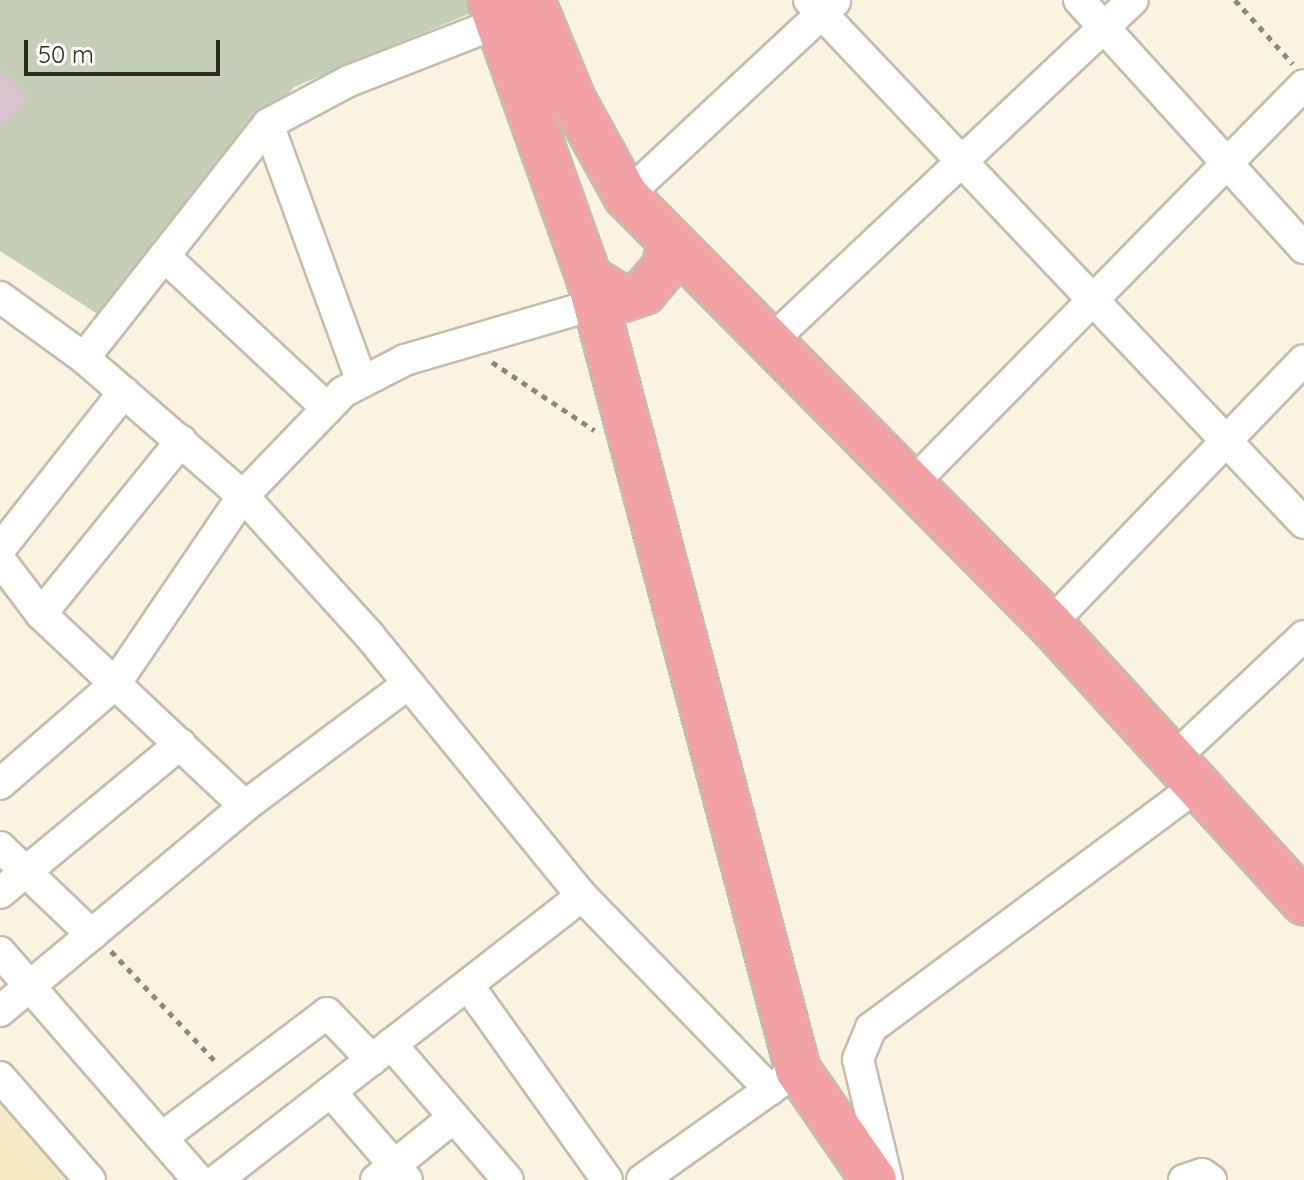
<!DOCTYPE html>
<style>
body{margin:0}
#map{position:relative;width:1304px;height:1180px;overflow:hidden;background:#fbf3e1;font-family:Quicksand,sans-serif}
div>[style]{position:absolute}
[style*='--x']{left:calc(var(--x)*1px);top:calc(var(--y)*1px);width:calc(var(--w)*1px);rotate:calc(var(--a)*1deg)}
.green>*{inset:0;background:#c5cfb8}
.sand>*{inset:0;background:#f4eac5}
.building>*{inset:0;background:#d9c5cf}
.path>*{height:5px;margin-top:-2.5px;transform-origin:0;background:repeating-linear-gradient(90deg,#8d887b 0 6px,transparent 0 12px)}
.roads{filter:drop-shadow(2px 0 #c5bdac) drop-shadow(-2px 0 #c5bdac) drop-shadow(0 2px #c5bdac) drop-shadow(0 -2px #c5bdac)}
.minor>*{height:30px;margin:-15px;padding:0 15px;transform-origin:15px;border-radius:15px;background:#fff}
.highway>*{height:44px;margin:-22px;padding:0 22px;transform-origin:22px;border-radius:22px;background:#f2a2a5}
span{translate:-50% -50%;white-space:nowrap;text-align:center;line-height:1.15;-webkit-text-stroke:8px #fff;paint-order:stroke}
.scale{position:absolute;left:24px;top:40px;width:196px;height:36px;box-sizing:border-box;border:4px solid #2e2b24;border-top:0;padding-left:10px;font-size:24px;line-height:28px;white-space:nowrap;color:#2e2b24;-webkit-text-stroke:6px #fff;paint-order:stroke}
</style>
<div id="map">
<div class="green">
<i style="clip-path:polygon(0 0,478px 0,481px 9px,294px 87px,99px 315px,0 251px)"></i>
</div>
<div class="sand">
<i style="clip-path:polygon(0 1061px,108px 1180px,0 1180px)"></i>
</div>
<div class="building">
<i style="clip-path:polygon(0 70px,29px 97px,3px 125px,0 122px)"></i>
</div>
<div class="path">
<i style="--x:1235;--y:0;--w:86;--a:47.8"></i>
<i style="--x:492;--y:362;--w:123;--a:33.7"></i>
<i style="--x:111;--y:951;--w:154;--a:46.6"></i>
</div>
<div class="roads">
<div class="minor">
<i style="--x:809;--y:0;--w:720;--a:46.58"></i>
<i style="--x:1079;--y:0;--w:335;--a:47.8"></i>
<i style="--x:268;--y:124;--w:272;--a:70"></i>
<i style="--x:626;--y:196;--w:286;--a:-43"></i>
<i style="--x:164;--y:256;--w:221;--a:43"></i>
<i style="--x:0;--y:297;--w:104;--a:36"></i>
<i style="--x:84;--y:358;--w:211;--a:41"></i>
<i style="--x:243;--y:496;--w:188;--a:47.8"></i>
<i style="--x:369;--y:635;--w:337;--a:50.8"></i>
<i style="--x:582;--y:896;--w:270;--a:45.9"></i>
<i style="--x:771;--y:341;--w:497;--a:-43.3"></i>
<i style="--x:84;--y:358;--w:298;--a:-51.8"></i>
<i style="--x:268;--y:124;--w:92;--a:-28"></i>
<i style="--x:349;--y:81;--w:160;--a:-21.3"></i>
<i style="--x:912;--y:484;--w:559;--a:-45.51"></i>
<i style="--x:0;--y:549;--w:200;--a:-51.7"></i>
<i style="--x:0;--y:560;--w:68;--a:52.8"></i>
<i style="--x:41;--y:614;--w:280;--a:43.3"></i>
<i style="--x:41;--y:614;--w:223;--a:-51"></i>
<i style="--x:1050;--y:624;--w:366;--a:-46.1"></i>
<i style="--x:1172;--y:760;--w:181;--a:-43.2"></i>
<i style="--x:0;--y:784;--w:152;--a:-41"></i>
<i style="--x:115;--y:684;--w:227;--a:-55.8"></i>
<i style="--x:243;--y:496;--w:144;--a:-46.1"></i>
<i style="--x:343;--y:392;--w:70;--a:-27.3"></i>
<i style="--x:405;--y:360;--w:200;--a:-16.3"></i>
<i style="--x:0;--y:847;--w:127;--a:43.7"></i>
<i style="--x:0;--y:893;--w:234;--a:-39.6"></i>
<i style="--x:0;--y:952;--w:302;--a:49"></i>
<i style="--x:468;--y:985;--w:239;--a:54.5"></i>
<i style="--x:0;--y:1011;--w:319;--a:-39.9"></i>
<i style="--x:245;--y:806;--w:204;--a:-36.8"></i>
<i style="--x:391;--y:1044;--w:179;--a:49.3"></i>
<i style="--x:0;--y:1077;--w:137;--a:48.9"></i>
<i style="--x:331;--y:1092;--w:116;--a:49.2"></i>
<i style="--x:164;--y:1136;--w:204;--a:-37"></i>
<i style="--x:327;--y:1013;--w:65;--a:46.2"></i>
<i style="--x:217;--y:1180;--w:462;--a:-37.9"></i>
<i style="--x:376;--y:1180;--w:100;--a:-38.9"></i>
<i style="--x:642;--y:1180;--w:176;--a:-35.3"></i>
<i style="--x:887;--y:1180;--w:124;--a:-103.5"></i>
<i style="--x:858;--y:1059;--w:34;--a:-67"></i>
<i style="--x:871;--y:1028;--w:405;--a:-36.6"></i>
<i style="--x:1184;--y:1180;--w:19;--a:-18"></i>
<i style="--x:1202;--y:1174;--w:11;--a:34"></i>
</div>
<div class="highway">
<i style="--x:490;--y:0;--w:295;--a:70.4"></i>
<i style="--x:589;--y:278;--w:819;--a:75.22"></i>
<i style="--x:798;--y:1070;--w:134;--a:55.4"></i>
<i style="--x:532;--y:0;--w:108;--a:67.7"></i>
<i style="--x:573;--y:100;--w:110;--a:61.1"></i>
<i style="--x:626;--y:196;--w:602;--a:45.27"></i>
<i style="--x:1050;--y:624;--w:377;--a:47.6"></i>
<i style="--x:589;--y:278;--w:40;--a:32"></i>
<i style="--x:623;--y:299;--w:22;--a:-18"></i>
<i style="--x:644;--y:292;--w:31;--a:-50"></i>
<i style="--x:664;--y:268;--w:23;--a:-75"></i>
</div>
</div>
<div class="scale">50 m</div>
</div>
